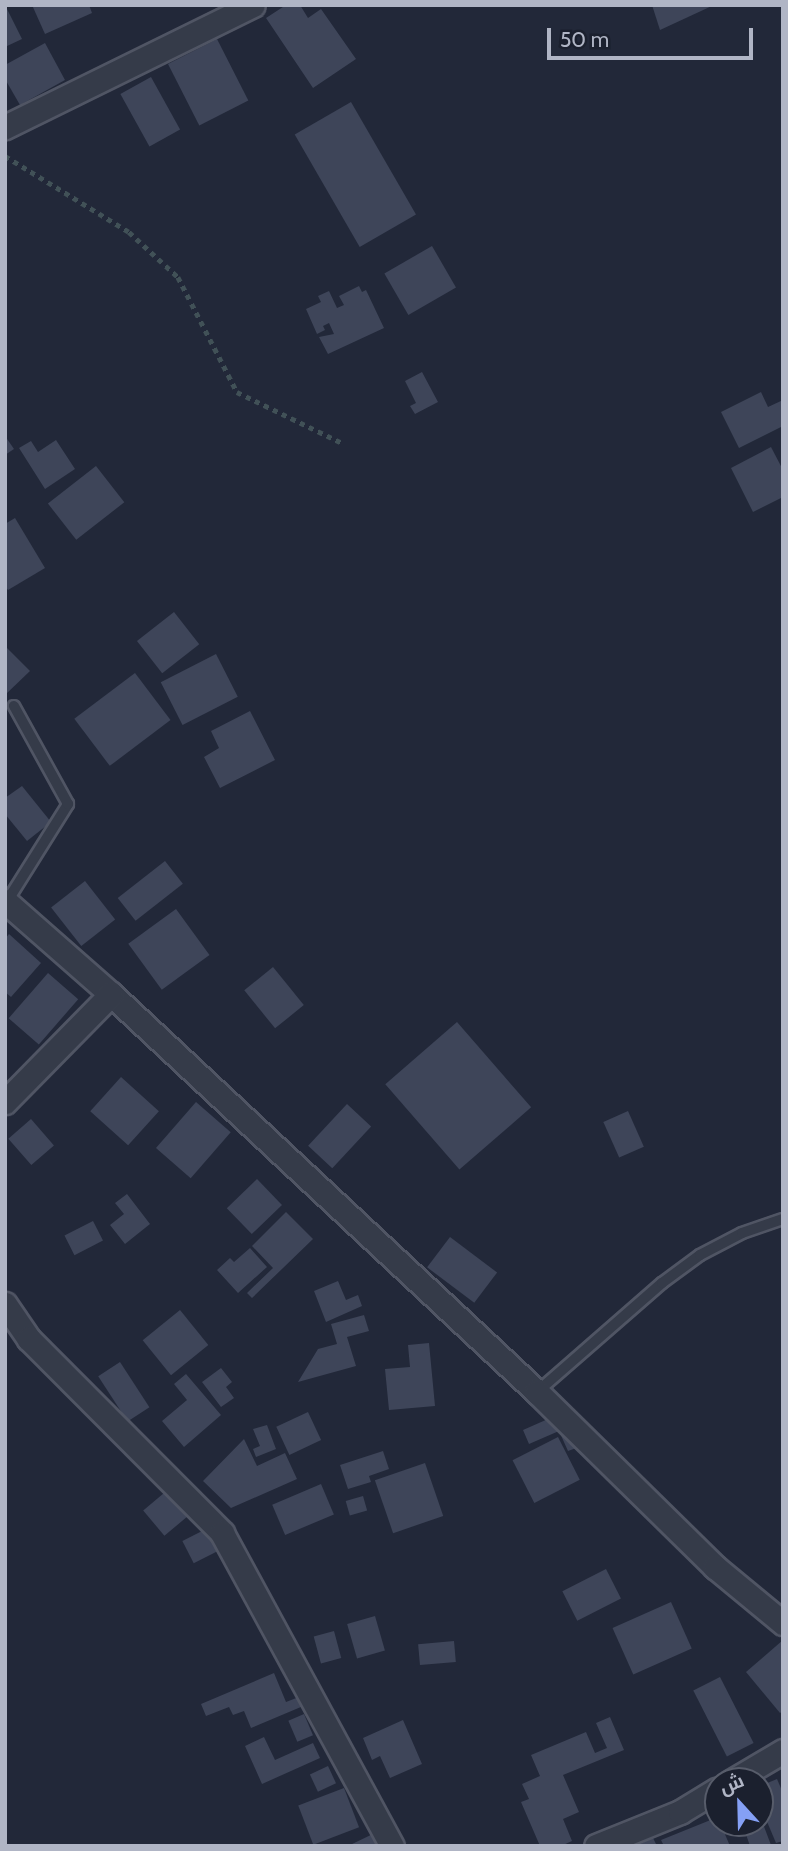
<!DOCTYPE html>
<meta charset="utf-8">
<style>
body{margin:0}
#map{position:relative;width:788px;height:1851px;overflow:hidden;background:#222839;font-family:Cabin,Cairo,sans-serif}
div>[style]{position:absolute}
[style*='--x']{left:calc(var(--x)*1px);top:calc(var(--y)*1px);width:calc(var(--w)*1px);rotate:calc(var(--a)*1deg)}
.building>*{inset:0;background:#3e4559;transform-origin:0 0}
.path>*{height:4.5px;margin-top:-2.25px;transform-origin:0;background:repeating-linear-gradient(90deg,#415157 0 5px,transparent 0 10px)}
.roads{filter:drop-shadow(2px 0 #505564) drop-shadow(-2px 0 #505564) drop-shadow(0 2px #505564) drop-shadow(0 -2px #505564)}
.lane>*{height:10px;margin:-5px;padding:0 5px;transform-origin:5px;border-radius:5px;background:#353b49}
.street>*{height:23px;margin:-11.5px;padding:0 11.5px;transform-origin:11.5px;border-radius:11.5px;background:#353b49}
span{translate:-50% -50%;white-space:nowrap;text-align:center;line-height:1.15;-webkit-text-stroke:5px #1b202e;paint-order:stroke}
.frame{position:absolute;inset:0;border:7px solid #b0b5c5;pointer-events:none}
.north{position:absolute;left:704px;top:1767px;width:70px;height:70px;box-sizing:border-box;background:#1b202e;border:2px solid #575c6a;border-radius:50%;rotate:338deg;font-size:19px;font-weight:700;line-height:28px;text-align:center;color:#b0b5c5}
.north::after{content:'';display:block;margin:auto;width:24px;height:32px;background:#85a0f5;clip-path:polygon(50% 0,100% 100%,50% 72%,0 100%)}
.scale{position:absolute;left:547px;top:28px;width:206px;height:32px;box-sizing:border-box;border:4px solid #b0b5c5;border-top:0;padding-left:9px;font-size:21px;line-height:24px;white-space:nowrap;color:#b0b5c5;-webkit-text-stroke:5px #1b202e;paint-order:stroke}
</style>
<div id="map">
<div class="building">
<i style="clip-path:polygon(5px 5px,22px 39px,5px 47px)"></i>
<i style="clip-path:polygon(32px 5px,89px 5px,92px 13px,45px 34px)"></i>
<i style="clip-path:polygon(286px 5px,300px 5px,308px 18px,321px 9px,356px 59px,313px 88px,266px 18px)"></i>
<i style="clip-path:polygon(652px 5px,714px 5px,660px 30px)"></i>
<i style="left:217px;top:39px;width:69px;height:55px;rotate:63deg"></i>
<i style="clip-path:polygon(45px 43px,65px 80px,20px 105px,5px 79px,5px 65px)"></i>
<i style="left:151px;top:77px;width:60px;height:35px;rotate:61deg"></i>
<i style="left:351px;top:102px;width:130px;height:65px;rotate:60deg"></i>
<i style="left:432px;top:246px;width:48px;height:55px;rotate:60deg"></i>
<i style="clip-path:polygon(359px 286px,362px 292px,366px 290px,384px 328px,328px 354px,319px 337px,334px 334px,329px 323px,323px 326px,325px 330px,317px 334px,306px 309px,321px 302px,318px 296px,329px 291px,337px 308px,344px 305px,339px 296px)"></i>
<i style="clip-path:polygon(422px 372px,438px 402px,415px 414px,410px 406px,416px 403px,405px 381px)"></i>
<i style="clip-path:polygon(761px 392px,768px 407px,783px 400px,783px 426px,739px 448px,721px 412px)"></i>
<i style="clip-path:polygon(5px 436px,14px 449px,5px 455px)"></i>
<i style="clip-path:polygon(56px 440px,75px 469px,45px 489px,19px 448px,31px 441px,38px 452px)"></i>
<i style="clip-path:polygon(771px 447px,783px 470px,783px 497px,753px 512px,731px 468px)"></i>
<i style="left:96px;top:466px;width:46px;height:61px;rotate:52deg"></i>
<i style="clip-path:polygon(15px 518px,45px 568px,8px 590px,5px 586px,5px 524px)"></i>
<i style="left:174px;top:612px;width:41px;height:47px;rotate:52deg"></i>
<i style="clip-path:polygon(5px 646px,30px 671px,5px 695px)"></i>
<i style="left:216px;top:654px;width:48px;height:62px;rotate:63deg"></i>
<i style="left:135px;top:673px;width:59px;height:76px;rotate:53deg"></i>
<i style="clip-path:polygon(250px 711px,275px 760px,220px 788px,204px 757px,219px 748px,211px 731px)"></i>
<i style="clip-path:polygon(22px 786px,51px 822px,27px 841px,5px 814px,5px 798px)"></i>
<i style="left:165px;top:861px;width:29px;height:60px;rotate:52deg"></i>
<i style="left:85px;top:881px;width:49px;height:43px;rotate:52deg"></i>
<i style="left:176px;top:909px;width:57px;height:59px;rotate:54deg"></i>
<i style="clip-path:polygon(9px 934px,41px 963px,11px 997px,5px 992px,5px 939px)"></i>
<i style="left:273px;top:967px;width:49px;height:37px;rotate:51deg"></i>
<i style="left:48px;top:973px;width:40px;height:60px;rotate:41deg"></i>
<i style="left:457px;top:1022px;width:113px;height:95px;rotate:49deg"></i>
<i style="left:121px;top:1077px;width:51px;height:46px;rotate:42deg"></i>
<i style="left:196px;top:1102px;width:46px;height:61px;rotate:41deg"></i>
<i style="left:347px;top:1104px;width:33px;height:57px;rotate:43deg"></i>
<i style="left:628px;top:1111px;width:39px;height:27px;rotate:66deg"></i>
<i style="left:31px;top:1119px;width:35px;height:30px;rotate:49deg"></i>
<i style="left:257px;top:1179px;width:36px;height:42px;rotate:46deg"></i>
<i style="clip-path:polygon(127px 1194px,150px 1224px,125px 1244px,110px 1225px,124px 1214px,115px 1203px)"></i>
<i style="clip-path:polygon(286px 1212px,313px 1239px,252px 1298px,247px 1293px,273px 1268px,252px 1246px)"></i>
<i style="left:93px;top:1221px;width:22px;height:32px;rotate:63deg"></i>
<i style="left:450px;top:1237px;width:59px;height:38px;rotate:37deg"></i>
<i style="clip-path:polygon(250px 1248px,267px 1267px,238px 1293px,217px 1270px,230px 1258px,234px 1262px)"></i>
<i style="clip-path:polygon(338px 1281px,346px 1300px,358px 1295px,362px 1306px,326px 1322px,314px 1291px)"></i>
<i style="left:180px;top:1310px;width:45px;height:48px;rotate:51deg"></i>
<i style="clip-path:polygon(364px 1315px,369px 1331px,347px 1337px,356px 1366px,298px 1382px,318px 1349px,337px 1344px,331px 1324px)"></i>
<i style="clip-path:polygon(429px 1343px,435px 1406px,389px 1410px,385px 1369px,410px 1367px,408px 1345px)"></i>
<i style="left:120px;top:1362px;width:54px;height:26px;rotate:57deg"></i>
<i style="clip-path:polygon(221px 1368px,232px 1382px,226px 1387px,234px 1398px,221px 1407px,202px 1382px)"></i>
<i style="clip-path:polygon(186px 1374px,221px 1415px,184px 1447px,162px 1421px,187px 1400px,174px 1384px)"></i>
<i style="left:308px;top:1412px;width:31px;height:35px;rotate:65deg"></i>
<i style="clip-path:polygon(557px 1415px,579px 1447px,568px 1451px,559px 1431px,529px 1444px,523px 1430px)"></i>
<i style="clip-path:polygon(267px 1425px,276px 1449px,256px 1457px,253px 1449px,260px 1446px,253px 1429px)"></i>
<i style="left:558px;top:1437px;width:48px;height:51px;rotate:63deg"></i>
<i style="clip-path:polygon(244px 1439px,257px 1466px,285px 1453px,297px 1479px,231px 1508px,203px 1481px)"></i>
<i style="clip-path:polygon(383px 1451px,389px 1469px,369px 1476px,371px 1482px,348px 1489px,340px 1465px)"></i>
<i style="left:425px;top:1463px;width:56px;height:53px;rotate:71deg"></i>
<i style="left:321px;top:1484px;width:33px;height:53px;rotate:67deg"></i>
<i style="left:170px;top:1488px;width:33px;height:35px;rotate:50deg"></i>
<i style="left:363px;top:1496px;width:15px;height:18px;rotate:74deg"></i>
<i style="left:210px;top:1527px;width:25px;height:31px;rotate:63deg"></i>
<i style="left:606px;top:1569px;width:33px;height:49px;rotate:63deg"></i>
<i style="left:671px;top:1602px;width:51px;height:64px;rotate:66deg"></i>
<i style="left:375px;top:1616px;width:36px;height:29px;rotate:74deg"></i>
<i style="left:334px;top:1631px;width:28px;height:21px;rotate:75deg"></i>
<i style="clip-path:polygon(783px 1640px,783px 1711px,780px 1713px,746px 1672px)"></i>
<i style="left:454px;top:1641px;width:21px;height:36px;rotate:85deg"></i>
<i style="clip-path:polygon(274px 1673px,286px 1702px,304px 1695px,308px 1704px,251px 1728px,244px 1711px,233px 1715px,229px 1707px,206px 1716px,201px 1704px)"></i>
<i style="left:720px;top:1677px;width:74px;height:30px;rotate:63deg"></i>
<i style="left:304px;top:1714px;width:23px;height:17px;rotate:67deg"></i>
<i style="clip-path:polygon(610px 1717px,624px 1750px,563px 1775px,579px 1812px,563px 1819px,572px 1841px,561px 1846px,540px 1846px,521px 1802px,529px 1799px,522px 1784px,540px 1776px,531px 1755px,586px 1732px,595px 1753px,607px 1748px,596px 1723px)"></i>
<i style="clip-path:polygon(403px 1720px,422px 1764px,390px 1778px,380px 1756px,372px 1760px,363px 1738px)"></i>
<i style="clip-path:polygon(264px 1737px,275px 1760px,313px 1743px,320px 1758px,262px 1784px,245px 1746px)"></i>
<i style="left:328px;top:1766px;width:19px;height:20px;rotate:65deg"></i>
<i style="clip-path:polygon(777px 1779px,783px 1793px,783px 1841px,776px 1843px,760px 1805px,760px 1786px)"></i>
<i style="left:344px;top:1788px;width:42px;height:49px;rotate:69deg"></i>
<i style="clip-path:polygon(760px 1816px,771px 1845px,750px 1846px,742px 1823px,760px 1823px)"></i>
<i style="clip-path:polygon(718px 1817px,718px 1823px,732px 1823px,734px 1828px,724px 1832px,730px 1846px,664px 1846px,661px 1840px)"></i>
<i style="clip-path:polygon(379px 1831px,386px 1846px,348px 1846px)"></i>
<i style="clip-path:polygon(653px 1838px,657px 1846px,635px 1846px)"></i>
</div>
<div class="path">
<i style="--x:5;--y:156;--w:145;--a:31.5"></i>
<i style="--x:129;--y:232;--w:67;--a:42.6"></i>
<i style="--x:178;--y:277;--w:129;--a:62.8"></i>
<i style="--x:237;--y:392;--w:117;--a:25.9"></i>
</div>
<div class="roads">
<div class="lane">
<i style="--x:6;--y:903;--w:117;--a:-57.9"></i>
<i style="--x:68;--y:804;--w:112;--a:-118.9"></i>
<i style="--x:537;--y:1392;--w:166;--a:-41.1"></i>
<i style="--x:662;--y:1283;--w:47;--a:-36.4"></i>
<i style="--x:700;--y:1255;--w:47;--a:-27.6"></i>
<i style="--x:742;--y:1233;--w:43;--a:-18.9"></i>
</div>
<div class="street">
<i style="--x:5;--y:127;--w:276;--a:-26.2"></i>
<i style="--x:5;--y:901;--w:141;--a:41.3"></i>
<i style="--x:111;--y:994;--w:583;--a:43.05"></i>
<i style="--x:537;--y:1392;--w:250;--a:44.5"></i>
<i style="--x:715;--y:1567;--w:88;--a:39.5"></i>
<i style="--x:5;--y:1102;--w:151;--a:-45.5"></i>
<i style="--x:5;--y:1304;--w:42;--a:55.6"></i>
<i style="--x:29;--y:1339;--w:274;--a:45.1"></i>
<i style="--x:222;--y:1533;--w:356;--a:61.5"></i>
<i style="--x:732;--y:1781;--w:59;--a:-30.5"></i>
<i style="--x:596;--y:1846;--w:91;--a:-22"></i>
<i style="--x:680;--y:1812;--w:44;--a:-31.2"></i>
</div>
</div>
<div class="frame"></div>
<div class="north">ش</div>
<div class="scale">50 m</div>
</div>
